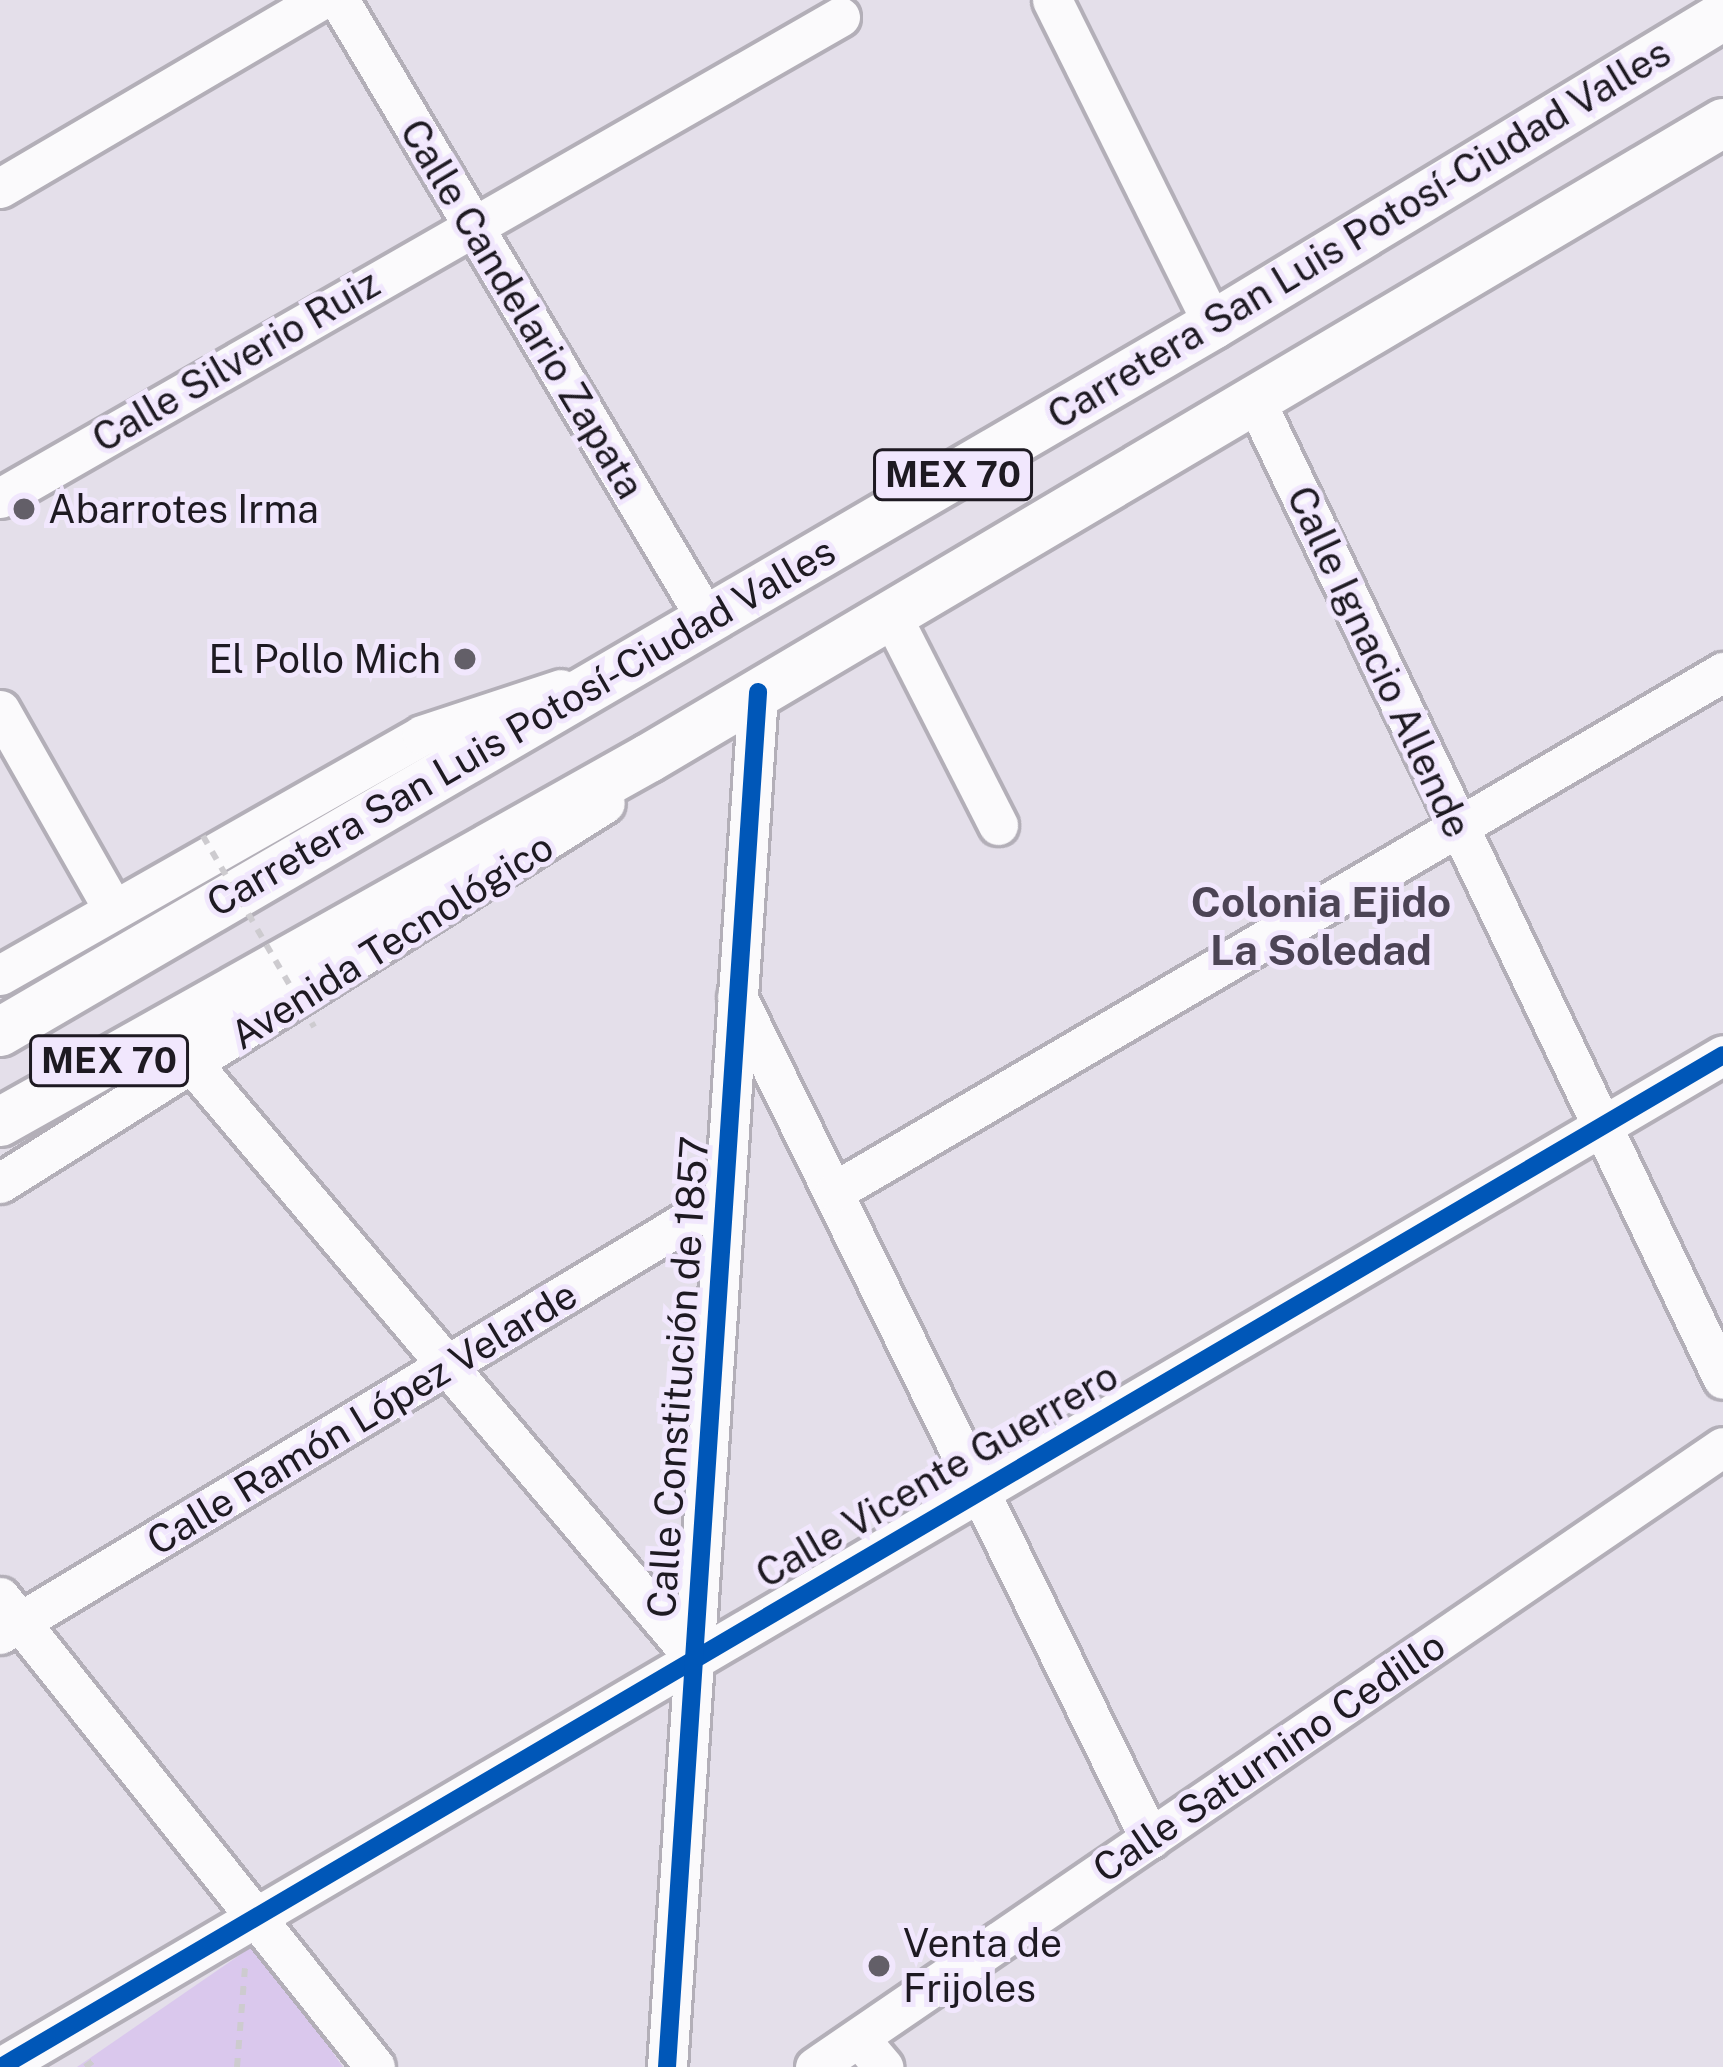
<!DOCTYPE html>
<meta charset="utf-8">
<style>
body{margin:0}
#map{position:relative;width:1723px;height:2067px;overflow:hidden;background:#e4dfea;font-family:"Public Sans",sans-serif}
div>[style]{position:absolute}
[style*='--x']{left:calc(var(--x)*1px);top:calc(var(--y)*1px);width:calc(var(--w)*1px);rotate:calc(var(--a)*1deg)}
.green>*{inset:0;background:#dac8ed}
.path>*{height:6px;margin-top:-3px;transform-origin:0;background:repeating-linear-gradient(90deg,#cdcbcf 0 9px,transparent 0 18px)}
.roads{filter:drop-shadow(3px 0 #b3afb8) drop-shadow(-3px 0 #b3afb8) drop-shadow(0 3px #b3afb8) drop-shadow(0 -3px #b3afb8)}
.minor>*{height:39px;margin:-19.5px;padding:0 19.5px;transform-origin:19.5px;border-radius:19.5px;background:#fbfafc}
.major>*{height:48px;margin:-24px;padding:0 24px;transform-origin:24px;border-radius:24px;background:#fbfafc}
.path-bridge>*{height:6px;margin-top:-3px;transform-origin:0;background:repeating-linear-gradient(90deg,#cdcbcf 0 9px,transparent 0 18px)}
.cycleway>*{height:18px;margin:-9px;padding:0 9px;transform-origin:9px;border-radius:9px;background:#0057b8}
.dots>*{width:33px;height:33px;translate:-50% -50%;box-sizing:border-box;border:6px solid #f1e7fd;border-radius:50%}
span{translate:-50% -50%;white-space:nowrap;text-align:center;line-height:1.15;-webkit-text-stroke:10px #f1e7fd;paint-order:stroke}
.shield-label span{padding:3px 9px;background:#f1e7fd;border:3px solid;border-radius:9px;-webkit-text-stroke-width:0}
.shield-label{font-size:36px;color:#1e1a22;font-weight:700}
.street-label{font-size:39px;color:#1e1a22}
.poi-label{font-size:39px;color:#1e1a22}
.left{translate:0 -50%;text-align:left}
.right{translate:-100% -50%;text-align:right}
.neighbourhood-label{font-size:42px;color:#4c4455;font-weight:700}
</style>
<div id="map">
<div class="green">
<i style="clip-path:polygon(257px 1943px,343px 2067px,77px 2067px)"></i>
</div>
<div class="path">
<i style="--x:85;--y:2067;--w:17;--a:-36"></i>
<i style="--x:237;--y:2067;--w:99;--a:-85.4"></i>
</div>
<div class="roads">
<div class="minor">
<i style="--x:339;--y:0;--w:719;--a:59.3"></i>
<i style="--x:1052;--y:0;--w:363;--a:63.6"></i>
<i style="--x:0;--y:188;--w:372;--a:-30.4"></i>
<i style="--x:1254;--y:398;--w:1087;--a:64.45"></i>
<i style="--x:0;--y:498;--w:968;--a:-29.8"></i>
<i style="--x:890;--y:613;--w:238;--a:63"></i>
<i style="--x:0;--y:710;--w:229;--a:60.4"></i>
<i style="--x:0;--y:975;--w:485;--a:-29.6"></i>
<i style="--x:422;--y:735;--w:146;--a:-18.3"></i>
<i style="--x:737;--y:997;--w:938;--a:63.87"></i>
<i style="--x:194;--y:1066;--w:771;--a:49.79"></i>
<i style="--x:0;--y:1183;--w:714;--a:-32.13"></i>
<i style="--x:835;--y:1191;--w:1029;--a:-30.3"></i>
<i style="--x:0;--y:1597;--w:601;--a:51.41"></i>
<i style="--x:0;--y:1634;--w:844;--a:-31.03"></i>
<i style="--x:859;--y:2038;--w:38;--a:50"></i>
<i style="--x:1;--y:2067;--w:1997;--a:-30.44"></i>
<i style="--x:667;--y:2067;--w:1378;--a:-86.21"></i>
<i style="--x:815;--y:2067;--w:1099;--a:-34.33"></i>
</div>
<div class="major">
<i style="--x:0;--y:1032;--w:1404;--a:-30.24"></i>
<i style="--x:1213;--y:325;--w:596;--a:-31.21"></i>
<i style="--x:0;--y:1122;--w:744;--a:-29.29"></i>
<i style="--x:649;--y:758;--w:1248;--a:-30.59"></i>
</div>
</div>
<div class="path-bridge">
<i style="--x:203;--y:836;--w:221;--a:59.8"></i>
</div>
<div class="cycleway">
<i style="--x:1;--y:2067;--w:1997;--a:-30.44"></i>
<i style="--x:667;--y:2067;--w:1378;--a:-86.21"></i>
</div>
<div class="dots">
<i style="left:24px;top:509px;background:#635f68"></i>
<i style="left:465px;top:659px;background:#635f68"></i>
<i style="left:879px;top:1966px;background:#635f68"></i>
</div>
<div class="shield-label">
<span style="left:953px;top:475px">MEX 70</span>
<span style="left:109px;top:1061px">MEX 70</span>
</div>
<div class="street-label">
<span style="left:1359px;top:234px;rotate:-31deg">Carretera San Luis Potosí-Ciudad Valles</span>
<span style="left:522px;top:309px;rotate:59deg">Calle Candelario Zapata</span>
<span style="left:236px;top:361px;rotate:-30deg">Calle Silverio Ruiz</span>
<span style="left:1379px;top:662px;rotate:65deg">Calle Ignacio Allende</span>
<span style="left:521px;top:727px;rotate:-30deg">Carretera San Luis Potosí-Ciudad Valles</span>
<span style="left:392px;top:941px;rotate:-32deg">Avenida Tecnológico</span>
<span style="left:678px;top:1377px;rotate:-86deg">Calle Constitución de 1857</span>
<span style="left:362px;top:1418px;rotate:-31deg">Calle Ramón López Velarde</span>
<span style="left:937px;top:1475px;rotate:-30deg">Calle Vicente Guerrero</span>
<span style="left:1269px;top:1757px;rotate:-34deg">Calle Saturnino Cedillo</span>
</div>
<div class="poi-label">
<span class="left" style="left:48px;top:509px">Abarrotes Irma</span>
<span class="right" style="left:441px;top:659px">El Pollo Mich</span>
<span class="left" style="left:903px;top:1966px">Venta de<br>Frijoles</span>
</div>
<div class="neighbourhood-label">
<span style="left:1321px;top:926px">Colonia Ejido<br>La Soledad</span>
</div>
</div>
